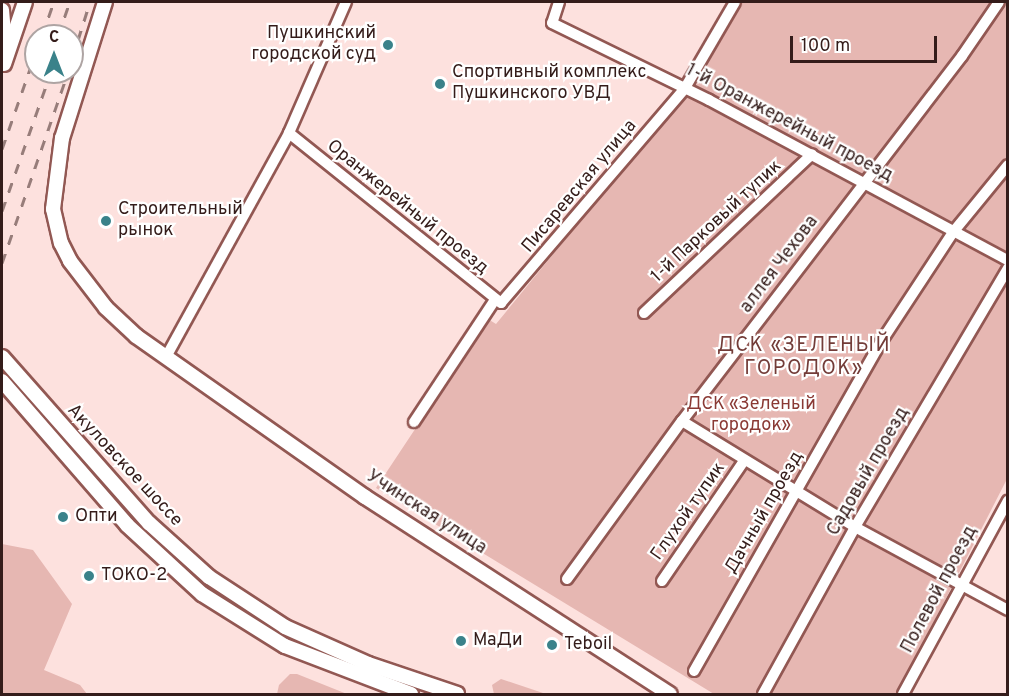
<!DOCTYPE html>
<meta charset="utf-8">
<style>
body{margin:0}
#map{position:relative;width:1009px;height:696px;overflow:hidden;background:#fde1de;font-family:Overpass,sans-serif}
div>[style]{position:absolute}
[style*='--x']{left:calc(var(--x)*1px);top:calc(var(--y)*1px);width:calc(var(--w)*1px);rotate:calc(var(--a)*1deg)}
.green>*{inset:0;background:#e6b7b2}
.roads{filter:drop-shadow(2px 0 #925853) drop-shadow(-2px 0 #925853) drop-shadow(0 2px #925853) drop-shadow(0 -2px #925853)}
.street>*{height:10px;margin:-5px;padding:0 5px;transform-origin:5px;border-radius:5px;background:#fff}
.secondary>*{height:14px;margin:-7px;padding:0 7px;transform-origin:7px;border-radius:7px;background:#fff}
.rail>*{height:3px;margin-top:-1.5px;transform-origin:0;background:repeating-linear-gradient(90deg,#977d7a 0 10px,transparent 0 20px)}
.dots>*{width:16px;height:16px;translate:-50% -50%;box-sizing:border-box;border:3px solid #fff;border-radius:50%}
span{translate:-50% -50%;white-space:nowrap;text-align:center;line-height:1.15;-webkit-text-stroke:4.5px #fff;paint-order:stroke}
.poi-label{font-size:18px;color:#341c1a}
.right{translate:-100% -50%;text-align:right}
.left{translate:0 -50%;text-align:left}
.street-label{font-size:18px;color:#341c1a}
.park-label{font-size:18px;color:#8a3934}
.neighbourhood-label{font-size:20px;color:#733c38;letter-spacing:1.5px}
.frame{position:absolute;inset:0;border:3px solid #341c1a;pointer-events:none}
.north{position:absolute;left:24px;top:24px;width:60px;height:60px;box-sizing:border-box;background:#fff;border:2px solid #aea4a3;border-radius:50%;rotate:0deg;font-size:16px;font-weight:700;line-height:24px;text-align:center;color:#341c1a}
.north::after{content:'';display:block;margin:auto;width:21px;height:27px;background:#3a828a;clip-path:polygon(50% 0,100% 100%,50% 72%,0 100%)}
.scale{position:absolute;left:790px;top:36px;width:147px;height:27px;box-sizing:border-box;border:3px solid #341c1a;border-top:0;padding-left:8px;font-size:18px;line-height:21px;white-space:nowrap;color:#341c1a;-webkit-text-stroke:4px #fff;paint-order:stroke}
</style>
<div id="map">
<div class="green">
<i style="clip-path:polygon(740px 2px,1007px 2px,1007px 479px,897px 694px,714px 694px,376px 488px,488px 319px,496px 324px,685px 93px)"></i>
<i style="clip-path:polygon(2px 544px,33px 550px,72px 604px,44px 670px,80px 685px,87px 694px,2px 694px)"></i>
<i style="clip-path:polygon(290px 674px,297px 674px,347px 694px,277px 694px,279px 685px)"></i>
<i style="clip-path:polygon(501px 679px,546px 694px,494px 694px,492px 685px)"></i>
</div>
<div class="roads">
<div class="street">
<i style="--x:559;--y:2;--w:22;--a:108"></i>
<i style="--x:552;--y:23;--w:175;--a:26.1"></i>
<i style="--x:709;--y:100;--w:339;--a:28.2"></i>
<i style="--x:289;--y:133;--w:272;--a:38.7"></i>
<i style="--x:501;--y:303;--w:283;--a:-49.4"></i>
<i style="--x:685;--y:88;--w:99;--a:-59.8"></i>
<i style="--x:644;--y:313;--w:231;--a:-43.4"></i>
<i style="--x:166;--y:357;--w:256;--a:-61.2"></i>
<i style="--x:289;--y:133;--w:143;--a:-66.5"></i>
<i style="--x:682;--y:421;--w:203;--a:31.5"></i>
<i style="--x:855;--y:527;--w:174;--a:28.5"></i>
<i style="--x:414;--y:422;--w:145;--a:-56.5"></i>
<i style="--x:567;--y:579;--w:195;--a:-54"></i>
<i style="--x:682;--y:421;--w:460;--a:-52.5"></i>
<i style="--x:962;--y:56;--w:65;--a:-55.6"></i>
<i style="--x:662;--y:581;--w:145;--a:-55.7"></i>
<i style="--x:694;--y:671;--w:375;--a:-60.4"></i>
<i style="--x:879;--y:345;--w:136;--a:-56.7"></i>
<i style="--x:954;--y:231;--w:85;--a:-50.7"></i>
<i style="--x:763;--y:694;--w:191;--a:-61.1"></i>
<i style="--x:855;--y:527;--w:301;--a:-59.4"></i>
<i style="--x:903;--y:694;--w:220;--a:-61.5"></i>
</div>
<div class="secondary">
<i style="--x:105;--y:2;--w:143;--a:107.5"></i>
<i style="--x:62;--y:138;--w:72;--a:97.2"></i>
<i style="--x:53;--y:209;--w:35;--a:77"></i>
<i style="--x:61;--y:243;--w:20;--a:63"></i>
<i style="--x:70;--y:261;--w:59;--a:52.5"></i>
<i style="--x:106;--y:308;--w:41;--a:43"></i>
<i style="--x:136;--y:336;--w:280;--a:35.1"></i>
<i style="--x:365;--y:497;--w:363;--a:32.9"></i>
<i style="--x:2;--y:10;--w:37;--a:85"></i>
<i style="--x:4;--y:64;--w:65;--a:-71.3"></i>
<i style="--x:2;--y:357;--w:222;--a:48.5"></i>
<i style="--x:149;--y:523;--w:81;--a:42"></i>
<i style="--x:209;--y:577;--w:91;--a:33.3"></i>
<i style="--x:285;--y:627;--w:91;--a:24"></i>
<i style="--x:368;--y:664;--w:94;--a:18.6"></i>
<i style="--x:2;--y:381;--w:191;--a:49"></i>
<i style="--x:127;--y:525;--w:102;--a:42.6"></i>
<i style="--x:202;--y:594;--w:98;--a:32.1"></i>
<i style="--x:285;--y:646;--w:135;--a:20.9"></i>
</div>
</div>
<div class="rail">
<i style="--x:42;--y:36;--w:36;--a:-71"></i>
<i style="--x:58;--y:36;--w:36;--a:-71"></i>
<i style="--x:72;--y:59;--w:60;--a:-72.5"></i>
<i style="--x:2;--y:149;--w:103;--a:-70.7"></i>
<i style="--x:2;--y:211;--w:147;--a:-70.6"></i>
<i style="--x:2;--y:263;--w:202;--a:-70.9"></i>
</div>
<div class="dots">
<i style="left:388px;top:45px;background:#3a828a"></i>
<i style="left:440px;top:84px;background:#3a828a"></i>
<i style="left:106px;top:221px;background:#3a828a"></i>
<i style="left:63px;top:517px;background:#3a828a"></i>
<i style="left:89px;top:576px;background:#3a828a"></i>
<i style="left:461px;top:641px;background:#3a828a"></i>
<i style="left:552px;top:645px;background:#3a828a"></i>
</div>
<div class="poi-label">
<span class="right" style="left:376px;top:45px">Пушкинский<br>городской суд</span>
<span class="left" style="left:452px;top:84px">Спортивный комплекс<br>Пушкинского УВД</span>
<span class="left" style="left:118px;top:221px">Строительный<br>рынок</span>
<span class="left" style="left:75px;top:517px">Опти</span>
<span class="left" style="left:101px;top:576px">ТОКО-2</span>
<span class="left" style="left:473px;top:641px">МаДи</span>
<span class="left" style="left:564px;top:645px">Teboil</span>
</div>
<div class="street-label">
<span style="left:789px;top:124px;rotate:28deg">1-й Оранжерейный проезд</span>
<span style="left:580px;top:187px;rotate:-50deg">Писаревская улица</span>
<span style="left:407px;top:208px;rotate:39deg">Оранжерейный проезд</span>
<span style="left:717px;top:222px;rotate:-43deg">1-й Парковый тупик</span>
<span style="left:780px;top:265px;rotate:-53deg">аллея Чехова</span>
<span style="left:124px;top:466px;rotate:47deg">Акуловское шоссе</span>
<span style="left:869px;top:472px;rotate:-60deg">Садовый проезд</span>
<span style="left:689px;top:512px;rotate:-55deg">Глухой тупик</span>
<span style="left:426px;top:513px;rotate:33deg">Учинская улица</span>
<span style="left:765px;top:513px;rotate:-60deg">Дачный проезд</span>
<span style="left:940px;top:590px;rotate:-62deg">Полевой проезд</span>
</div>
<div class="park-label">
<span style="left:751px;top:416px">ДСК «Зеленый<br>городок»</span>
</div>
<div class="neighbourhood-label">
<span style="left:804px;top:358px">ДСК «ЗЕЛЕНЫЙ<br>ГОРОДОК»</span>
</div>
<div class="frame"></div>
<div class="north">С</div>
<div class="scale">100 m</div>
</div>
